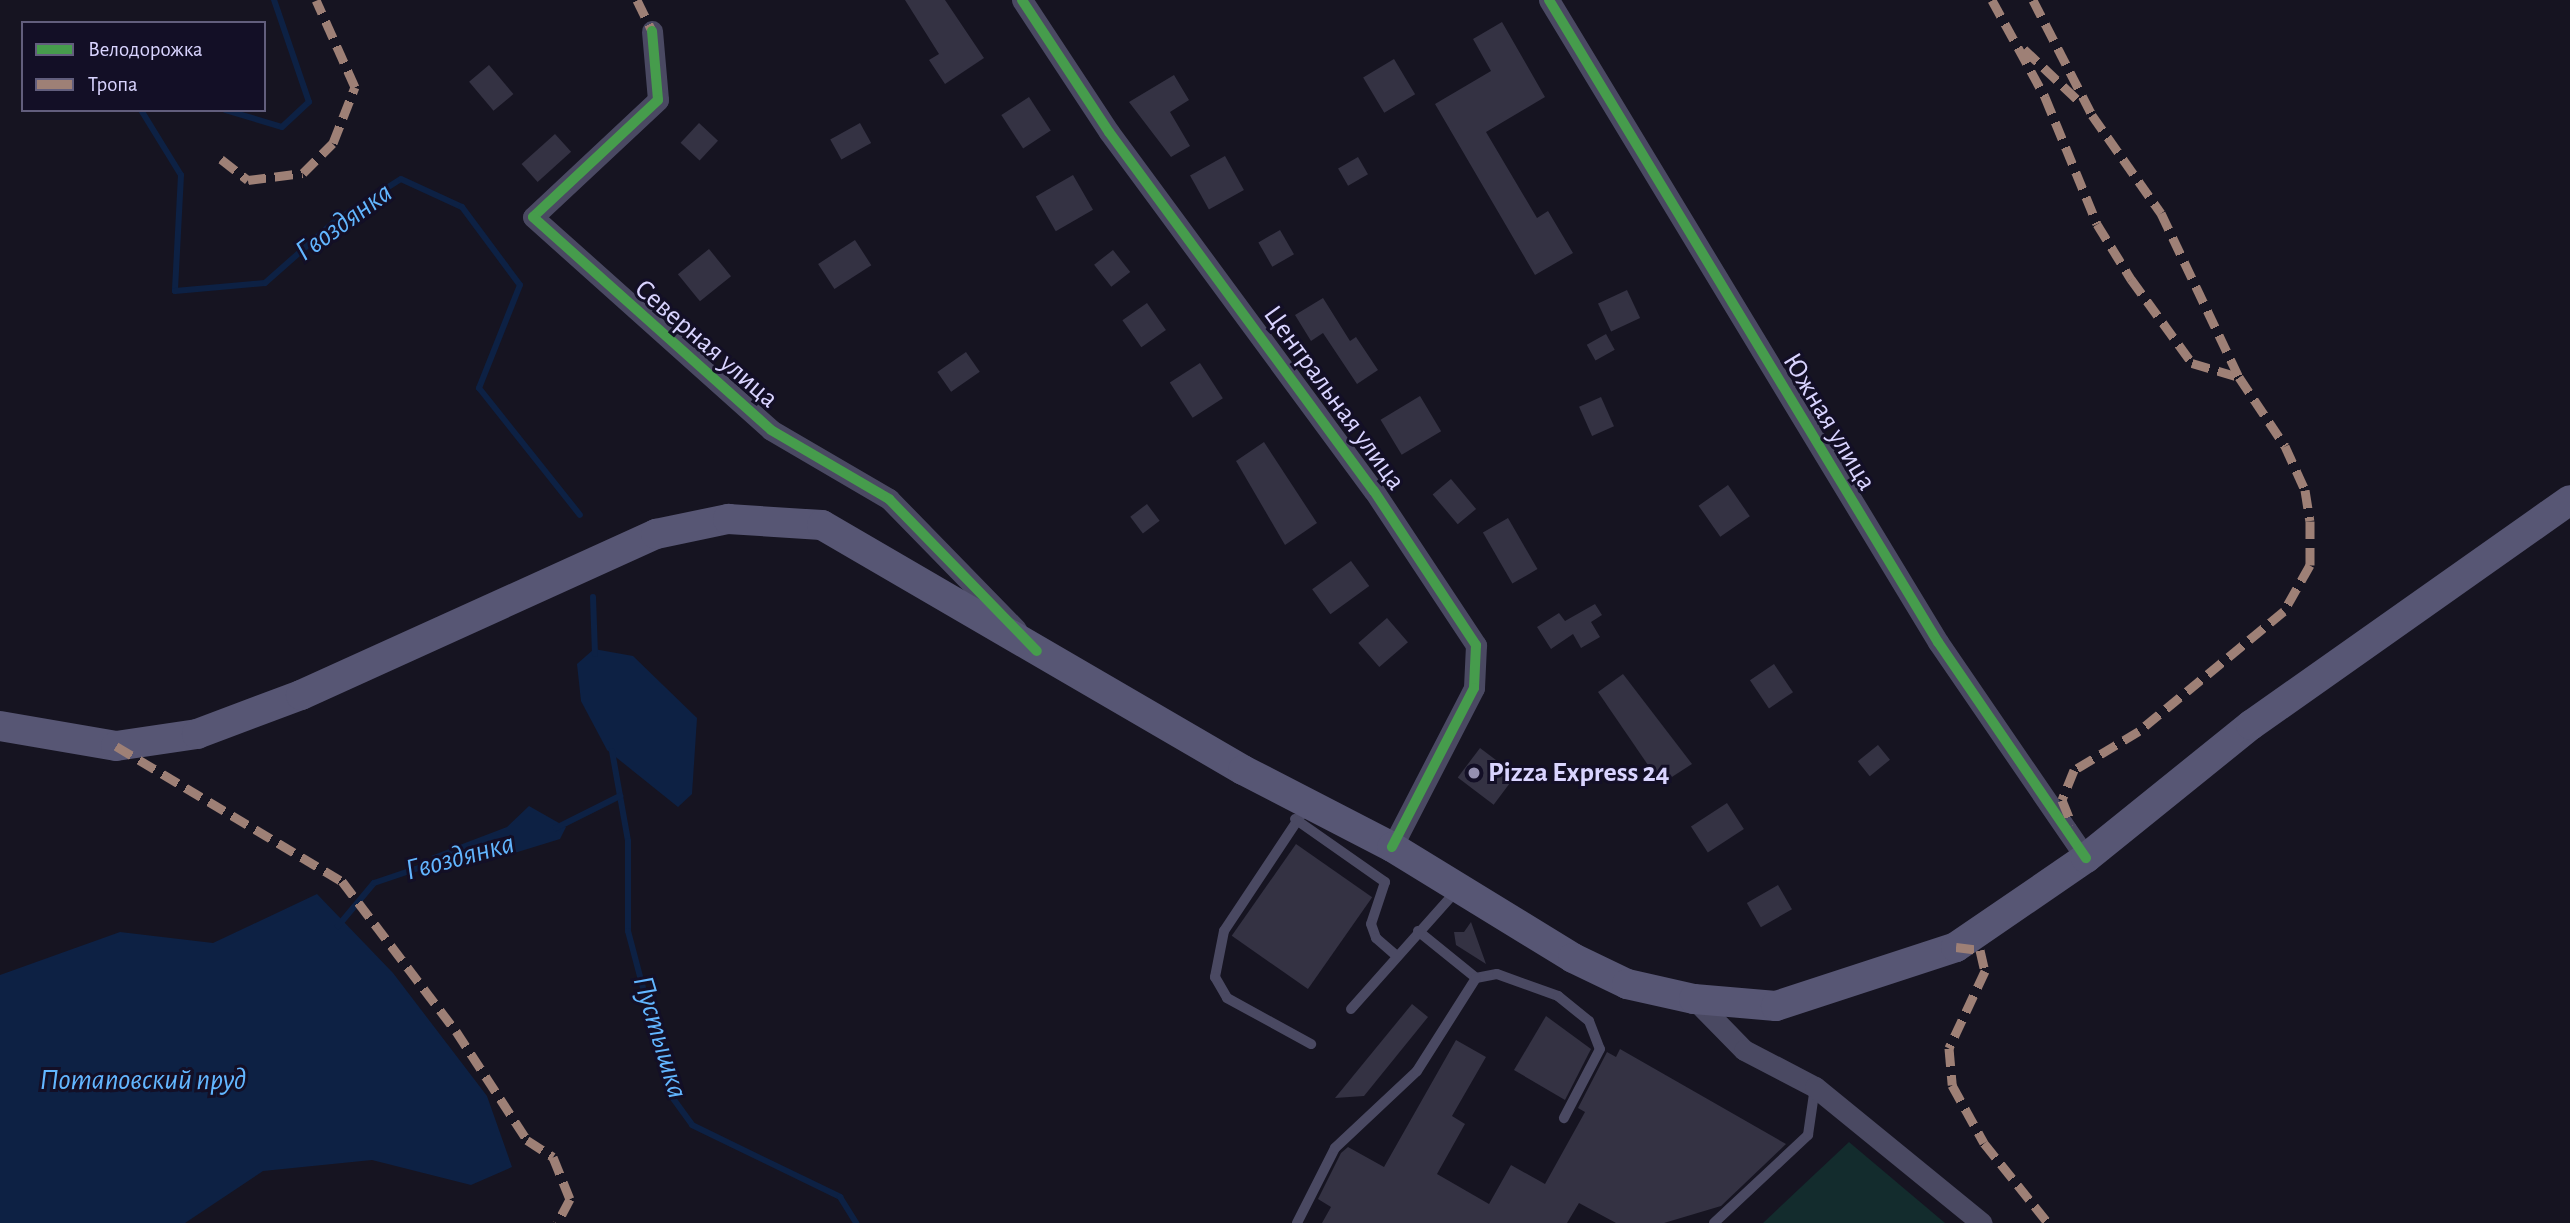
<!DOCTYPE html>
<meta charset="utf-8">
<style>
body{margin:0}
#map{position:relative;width:2570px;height:1223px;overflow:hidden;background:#161421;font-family:"Alegreya Sans",sans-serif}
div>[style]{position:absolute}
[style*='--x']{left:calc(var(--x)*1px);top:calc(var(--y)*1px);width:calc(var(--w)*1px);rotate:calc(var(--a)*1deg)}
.green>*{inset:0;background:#132c2d}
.water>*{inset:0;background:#0d2144}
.stream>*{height:6px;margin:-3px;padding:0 3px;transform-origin:3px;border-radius:3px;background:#0d2144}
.building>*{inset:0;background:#343243;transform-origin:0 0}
.service>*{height:10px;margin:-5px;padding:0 5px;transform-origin:5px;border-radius:5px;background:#4a4962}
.minor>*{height:21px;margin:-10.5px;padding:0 10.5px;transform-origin:10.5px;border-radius:10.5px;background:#4a4962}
.secondary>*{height:30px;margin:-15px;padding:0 15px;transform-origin:15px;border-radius:15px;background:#575674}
.quiet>*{height:9px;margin-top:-4.5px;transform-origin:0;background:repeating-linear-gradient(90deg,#9e8076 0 18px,transparent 0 27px)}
.cycleway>*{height:10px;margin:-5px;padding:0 5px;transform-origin:5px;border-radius:5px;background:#469c4c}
.dots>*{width:19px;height:19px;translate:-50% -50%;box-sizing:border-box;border:4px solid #130f26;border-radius:50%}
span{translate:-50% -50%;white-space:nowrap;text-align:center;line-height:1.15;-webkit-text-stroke:6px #130f26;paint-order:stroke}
.street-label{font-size:28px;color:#d9d4ff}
.poi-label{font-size:28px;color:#d9d4ff;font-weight:700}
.left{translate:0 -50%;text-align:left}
.water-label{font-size:30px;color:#62b6ff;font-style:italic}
.legend{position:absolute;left:21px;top:21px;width:245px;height:91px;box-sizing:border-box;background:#130f26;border:2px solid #625e7d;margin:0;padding:9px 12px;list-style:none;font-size:21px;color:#d9d4ff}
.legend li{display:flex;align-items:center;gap:14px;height:35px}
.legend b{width:35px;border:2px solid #625e7d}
</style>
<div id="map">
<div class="green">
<i style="clip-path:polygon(1849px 1142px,1945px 1223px,1763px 1223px)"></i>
</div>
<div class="water">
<i style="clip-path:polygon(594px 649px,633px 656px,697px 718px,692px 794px,678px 807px,607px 750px,581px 701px,577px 664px)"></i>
<i style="clip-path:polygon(529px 806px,566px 827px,560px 839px,489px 861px,458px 864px,431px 856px,507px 827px)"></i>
<i style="clip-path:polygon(317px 894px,393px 973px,487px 1096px,512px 1167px,471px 1185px,372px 1160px,263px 1171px,185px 1223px,0 1223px,0 975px,120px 932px,213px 943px)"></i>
</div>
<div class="stream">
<i style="--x:141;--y:110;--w:76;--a:58.4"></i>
<i style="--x:181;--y:175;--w:116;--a:93"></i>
<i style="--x:175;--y:291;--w:90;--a:-5.1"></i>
<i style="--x:265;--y:283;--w:94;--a:-41.5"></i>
<i style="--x:335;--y:221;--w:78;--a:-32.5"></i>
<i style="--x:401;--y:179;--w:67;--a:24.7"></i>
<i style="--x:462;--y:207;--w:97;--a:53.4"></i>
<i style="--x:520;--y:285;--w:111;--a:111.7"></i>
<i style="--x:479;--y:388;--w:162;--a:51.5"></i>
<i style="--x:225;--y:110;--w:59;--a:16.6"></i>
<i style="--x:282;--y:127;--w:37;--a:-43"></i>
<i style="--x:309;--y:102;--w:108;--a:-108.9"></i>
<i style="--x:593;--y:597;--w:57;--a:88"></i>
<i style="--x:612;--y:751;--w:91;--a:79.9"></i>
<i style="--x:628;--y:841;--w:90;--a:90"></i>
<i style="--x:628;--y:931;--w:172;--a:75.2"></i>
<i style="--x:672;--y:1097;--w:34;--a:54"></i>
<i style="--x:692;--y:1125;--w:165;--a:25.9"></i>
<i style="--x:840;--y:1197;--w:31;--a:58"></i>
<i style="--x:556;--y:828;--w:72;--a:-26.6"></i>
<i style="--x:338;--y:926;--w:56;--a:-50.1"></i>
<i style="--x:374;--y:883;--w:78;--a:-18.7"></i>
</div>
<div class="building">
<i style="clip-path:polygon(905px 0,945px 0,984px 58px,945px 84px,929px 60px,939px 54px)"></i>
<i style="clip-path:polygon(1502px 22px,1545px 97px,1486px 132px,1537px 218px,1548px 211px,1573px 253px,1535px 275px,1435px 104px,1491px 71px,1473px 39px)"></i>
<i style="left:1394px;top:59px;width:41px;height:36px;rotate:59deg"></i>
<i style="left:489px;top:65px;width:38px;height:26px;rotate:50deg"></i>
<i style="clip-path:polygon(1174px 75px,1189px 100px,1170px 112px,1190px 146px,1171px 157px,1129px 102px)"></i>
<i style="left:1029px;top:97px;width:40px;height:33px;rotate:57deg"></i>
<i style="left:699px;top:123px;width:26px;height:27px;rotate:43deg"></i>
<i style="left:860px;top:123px;width:23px;height:34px;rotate:61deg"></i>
<i style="left:555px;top:134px;width:24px;height:45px;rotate:48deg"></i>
<i style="left:1225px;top:156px;width:39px;height:40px;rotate:61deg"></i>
<i style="left:1358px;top:157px;width:20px;height:23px;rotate:60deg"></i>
<i style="left:1073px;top:175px;width:40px;height:43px;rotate:60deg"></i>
<i style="left:1280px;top:230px;width:28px;height:25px;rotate:60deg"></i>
<i style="left:855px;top:240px;width:30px;height:44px;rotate:57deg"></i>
<i style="left:709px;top:249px;width:35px;height:40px;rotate:51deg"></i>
<i style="left:1113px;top:250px;width:28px;height:24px;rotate:52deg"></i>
<i style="left:1627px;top:290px;width:31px;height:32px;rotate:65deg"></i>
<i style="clip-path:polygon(1323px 298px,1350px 341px,1356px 337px,1378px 370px,1357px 384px,1323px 333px,1311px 341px,1295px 315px)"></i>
<i style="left:1147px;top:303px;width:33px;height:30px;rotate:55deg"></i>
<i style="left:1606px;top:334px;width:18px;height:22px;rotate:61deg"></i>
<i style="left:966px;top:352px;width:24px;height:35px;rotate:55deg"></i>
<i style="left:1200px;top:363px;width:42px;height:36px;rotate:57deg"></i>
<i style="left:1420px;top:396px;width:41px;height:46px;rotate:59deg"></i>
<i style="left:1601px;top:397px;width:32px;height:24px;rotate:66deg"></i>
<i style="clip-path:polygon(1264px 442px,1317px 523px,1285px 545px,1236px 461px)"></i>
<i style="left:1451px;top:479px;width:39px;height:24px;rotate:50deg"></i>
<i style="left:1728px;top:485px;width:38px;height:36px;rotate:55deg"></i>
<i style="left:1147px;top:504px;width:21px;height:21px;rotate:53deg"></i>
<i style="left:1508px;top:518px;width:59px;height:29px;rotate:60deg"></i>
<i style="left:1351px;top:561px;width:31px;height:48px;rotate:54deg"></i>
<i style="clip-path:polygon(1595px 604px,1602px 615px,1591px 622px,1600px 637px,1581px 648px,1573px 634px,1551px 649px,1537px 627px,1559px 613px,1565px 621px)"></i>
<i style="left:1387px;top:618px;width:32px;height:38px;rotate:49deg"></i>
<i style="left:1774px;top:664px;width:34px;height:29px;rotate:56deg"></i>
<i style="clip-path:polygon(1623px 674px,1692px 764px,1661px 784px,1598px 692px)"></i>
<i style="left:1878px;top:745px;width:19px;height:26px;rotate:51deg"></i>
<i style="left:1480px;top:748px;width:45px;height:37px;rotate:37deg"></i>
<i style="left:1727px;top:803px;width:31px;height:43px;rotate:57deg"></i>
<i style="left:1296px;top:844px;width:93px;height:112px;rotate:35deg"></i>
<i style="left:1778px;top:885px;width:28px;height:36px;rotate:60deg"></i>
<i style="clip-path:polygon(1471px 922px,1486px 964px,1456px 945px,1454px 932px,1464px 932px)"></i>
<i style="clip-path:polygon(1412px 1004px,1428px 1017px,1364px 1096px,1335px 1098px)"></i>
<i style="clip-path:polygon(1546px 1016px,1591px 1049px,1565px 1100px,1514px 1070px)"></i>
<i style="clip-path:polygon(1456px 1040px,1486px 1057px,1452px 1116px,1465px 1124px,1437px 1174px,1489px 1204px,1511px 1165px,1545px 1184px,1585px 1112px,1578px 1108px,1607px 1052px,1616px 1057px,1620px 1049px,1786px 1144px,1721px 1206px,1664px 1223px,1616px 1223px,1579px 1203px,1567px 1223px,1322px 1223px,1331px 1207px,1318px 1199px,1341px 1153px,1348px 1147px,1384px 1167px)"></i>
</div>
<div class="service">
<i style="--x:1307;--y:806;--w:150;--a:123.6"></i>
<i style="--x:1224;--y:931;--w:47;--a:101.1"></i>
<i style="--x:1215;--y:977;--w:24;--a:60"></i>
<i style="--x:1227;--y:998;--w:96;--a:28.7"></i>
<i style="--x:1295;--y:819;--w:110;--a:35"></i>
<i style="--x:1385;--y:882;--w:44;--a:108.4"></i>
<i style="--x:1371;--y:924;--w:15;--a:70"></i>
<i style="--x:1376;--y:938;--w:28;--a:41"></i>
<i style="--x:1418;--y:931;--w:75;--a:39"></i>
<i style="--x:1476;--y:978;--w:21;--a:-11"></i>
<i style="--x:1497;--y:974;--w:65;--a:19.8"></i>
<i style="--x:1558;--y:996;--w:40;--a:39"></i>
<i style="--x:1589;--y:1021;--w:30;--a:69"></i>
<i style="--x:1600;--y:1049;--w:78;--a:117.6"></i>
<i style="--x:1351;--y:1009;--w:161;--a:-48.3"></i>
<i style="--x:1297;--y:1223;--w:84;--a:-63.1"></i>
<i style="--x:1335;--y:1148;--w:112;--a:-43.2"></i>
<i style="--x:1417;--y:1071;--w:110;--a:-57.6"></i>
<i style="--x:1714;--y:1223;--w:129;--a:-43.1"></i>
<i style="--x:1808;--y:1135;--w:49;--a:-81.7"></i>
</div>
<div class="minor">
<i style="--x:1022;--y:0;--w:158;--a:56.6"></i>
<i style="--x:1109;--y:132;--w:446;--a:53.6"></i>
<i style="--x:1374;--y:491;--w:185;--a:56.5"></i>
<i style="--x:1476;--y:645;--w:43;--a:92.7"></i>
<i style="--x:1474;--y:688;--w:179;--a:117.3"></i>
<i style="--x:1549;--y:0;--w:751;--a:58.79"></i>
<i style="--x:1938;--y:642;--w:262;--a:55.6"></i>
<i style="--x:652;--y:31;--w:69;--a:85"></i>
<i style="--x:658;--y:100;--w:171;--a:136.9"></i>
<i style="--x:533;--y:217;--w:319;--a:41.8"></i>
<i style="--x:771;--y:430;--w:137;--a:30.3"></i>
<i style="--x:889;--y:499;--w:182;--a:45.7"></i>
<i style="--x:1694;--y:999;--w:71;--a:45.6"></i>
<i style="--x:1744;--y:1050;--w:80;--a:27.5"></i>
<i style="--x:1815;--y:1087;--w:215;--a:39.2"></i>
</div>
<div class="secondary">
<i style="--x:0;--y:726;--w:118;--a:9.8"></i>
<i style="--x:116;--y:746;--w:82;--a:-8.4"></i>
<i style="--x:197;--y:734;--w:111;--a:-20.6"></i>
<i style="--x:301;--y:695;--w:390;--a:-24.4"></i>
<i style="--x:656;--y:534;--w:74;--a:-11.8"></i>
<i style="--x:728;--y:519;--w:94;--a:3.7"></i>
<i style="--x:822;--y:525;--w:487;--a:30.2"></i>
<i style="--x:1243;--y:770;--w:168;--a:27.3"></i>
<i style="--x:1392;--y:847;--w:212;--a:31.5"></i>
<i style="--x:1573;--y:958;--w:60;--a:25.7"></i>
<i style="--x:1627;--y:984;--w:69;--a:12.6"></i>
<i style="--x:1694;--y:999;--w:82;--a:4.9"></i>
<i style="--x:1776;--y:1006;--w:189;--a:-18.1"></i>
<i style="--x:1956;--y:947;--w:158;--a:-34.4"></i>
<i style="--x:2086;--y:858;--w:212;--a:-38.9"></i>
<i style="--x:2251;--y:725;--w:390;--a:-35.2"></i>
</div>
<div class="quiet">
<i style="--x:637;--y:0;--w:34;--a:64"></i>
<i style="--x:1992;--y:0;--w:111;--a:61.3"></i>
<i style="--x:2045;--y:97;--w:137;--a:67.7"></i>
<i style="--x:2097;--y:224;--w:65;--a:58.3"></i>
<i style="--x:2131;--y:279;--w:104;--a:54"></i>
<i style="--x:2192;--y:363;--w:49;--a:16.6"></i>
<i style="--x:2033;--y:0;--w:129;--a:62.8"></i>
<i style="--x:2092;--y:115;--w:120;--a:54.9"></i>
<i style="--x:2161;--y:213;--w:182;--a:64.6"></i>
<i style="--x:2239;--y:377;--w:83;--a:56.3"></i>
<i style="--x:2285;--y:446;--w:48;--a:65.6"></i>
<i style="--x:2305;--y:490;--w:31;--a:81"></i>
<i style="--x:2310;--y:521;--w:44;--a:90"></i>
<i style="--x:2310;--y:565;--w:53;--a:119.5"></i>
<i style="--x:2284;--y:611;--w:188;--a:140.4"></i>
<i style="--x:2139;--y:731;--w:76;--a:149"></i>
<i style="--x:2074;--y:770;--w:32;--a:112"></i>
<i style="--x:2062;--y:800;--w:27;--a:68"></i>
<i style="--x:2024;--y:49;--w:77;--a:43.4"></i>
<i style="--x:221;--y:159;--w:34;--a:38"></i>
<i style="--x:248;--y:180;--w:55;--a:-7.3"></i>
<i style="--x:303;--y:173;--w:42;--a:-45"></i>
<i style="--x:333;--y:143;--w:60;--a:-68.6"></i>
<i style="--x:355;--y:87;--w:95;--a:-114.1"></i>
<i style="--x:116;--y:746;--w:263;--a:30.9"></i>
<i style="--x:342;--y:881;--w:188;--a:52.8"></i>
<i style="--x:456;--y:1031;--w:130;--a:56.9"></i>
<i style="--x:527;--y:1140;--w:31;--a:33"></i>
<i style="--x:553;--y:1157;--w:45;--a:68"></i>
<i style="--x:570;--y:1199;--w:27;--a:118"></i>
<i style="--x:1956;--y:947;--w:24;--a:7"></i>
<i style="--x:1980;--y:950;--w:22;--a:77"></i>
<i style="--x:1985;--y:971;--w:85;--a:115.1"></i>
<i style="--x:1949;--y:1048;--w:37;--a:85"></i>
<i style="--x:1952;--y:1085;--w:66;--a:61.1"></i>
<i style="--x:1984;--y:1143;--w:102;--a:51.3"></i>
</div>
<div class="cycleway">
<i style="--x:1022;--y:0;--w:158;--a:56.6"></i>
<i style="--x:1109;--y:132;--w:446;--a:53.6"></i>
<i style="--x:1374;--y:491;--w:185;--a:56.5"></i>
<i style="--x:1476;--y:645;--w:43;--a:92.7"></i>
<i style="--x:1474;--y:688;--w:179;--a:117.3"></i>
<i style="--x:1549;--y:0;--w:751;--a:58.79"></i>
<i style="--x:1938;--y:642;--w:262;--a:55.6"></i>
<i style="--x:652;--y:31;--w:69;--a:85"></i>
<i style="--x:658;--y:100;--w:171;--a:136.9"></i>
<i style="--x:533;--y:217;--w:319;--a:41.8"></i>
<i style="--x:771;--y:430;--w:137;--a:30.3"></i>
<i style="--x:889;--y:499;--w:212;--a:45.8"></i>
</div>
<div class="dots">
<i style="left:1474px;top:773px;background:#9591b1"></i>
</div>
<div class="street-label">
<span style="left:706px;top:344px;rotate:41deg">Северная улица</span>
<span style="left:1334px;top:398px;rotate:54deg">Центральная улица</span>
<span style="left:1829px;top:422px;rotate:59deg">Южная улица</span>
</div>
<div class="poi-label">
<span class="left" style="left:1488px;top:773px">Pizza Express 24</span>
</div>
<div class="water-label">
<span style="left:344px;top:222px;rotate:-36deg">Гвоздянка</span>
<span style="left:460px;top:857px;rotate:-15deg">Гвоздянка</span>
<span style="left:660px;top:1037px;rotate:73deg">Пустышка</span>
<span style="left:143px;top:1080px">Потаповский пруд</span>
</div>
<ul class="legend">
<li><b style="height:9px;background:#469c4c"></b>Велодорожка</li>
<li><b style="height:9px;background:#9e8076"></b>Тропа</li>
</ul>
</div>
